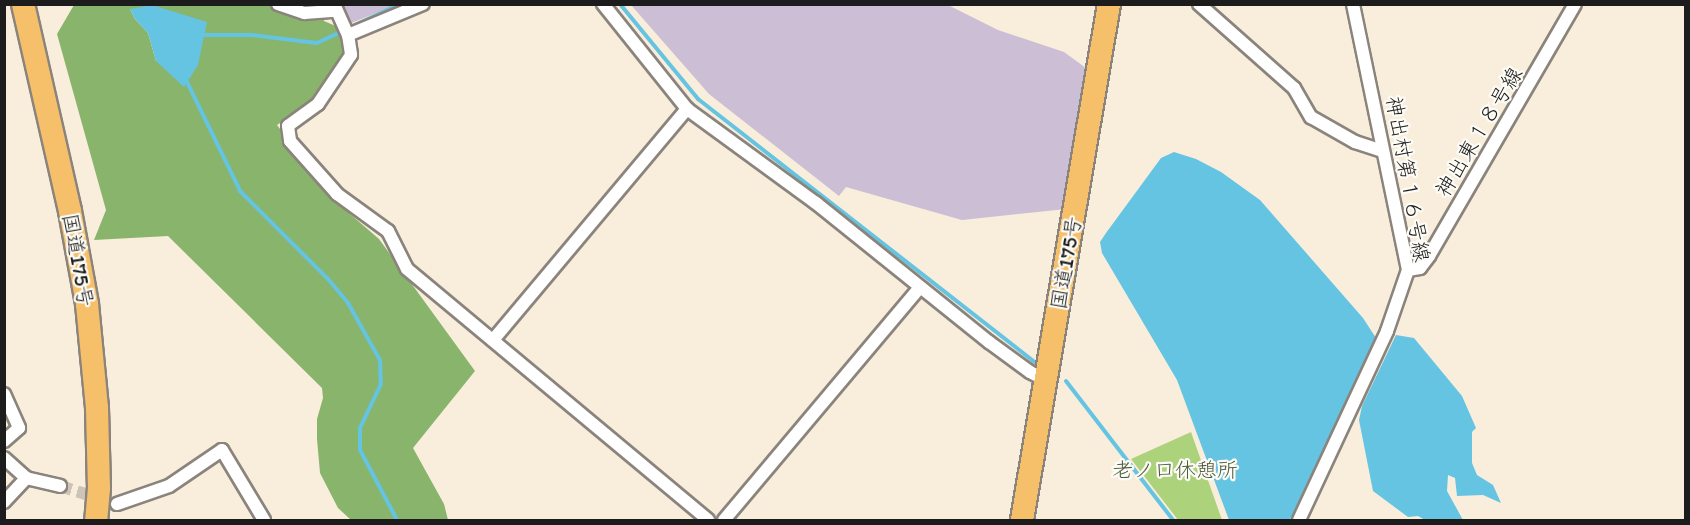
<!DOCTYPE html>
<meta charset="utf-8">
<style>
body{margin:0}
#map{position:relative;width:1690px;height:525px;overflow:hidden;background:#f9eddc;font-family:Itim,"Klee One",sans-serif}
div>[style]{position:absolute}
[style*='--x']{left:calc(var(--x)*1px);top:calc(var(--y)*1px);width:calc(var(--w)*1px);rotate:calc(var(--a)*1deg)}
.industrial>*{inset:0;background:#ccbed4}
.green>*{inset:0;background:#acd27c}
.forest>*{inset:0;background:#89b46c}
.water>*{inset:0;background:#64c4e2}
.stream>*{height:4px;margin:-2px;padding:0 2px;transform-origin:2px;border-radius:2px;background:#64c4e2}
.street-tunnel>*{height:12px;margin-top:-6px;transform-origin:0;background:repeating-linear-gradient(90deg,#cdc3b6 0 12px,transparent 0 18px)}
.roads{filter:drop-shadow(2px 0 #8a847c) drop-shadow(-2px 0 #8a847c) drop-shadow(0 2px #8a847c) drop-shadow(0 -2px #8a847c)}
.street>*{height:12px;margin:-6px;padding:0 6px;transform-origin:6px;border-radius:6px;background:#fff}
.highway>*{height:22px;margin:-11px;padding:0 11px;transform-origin:11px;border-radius:11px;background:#f6c06b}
span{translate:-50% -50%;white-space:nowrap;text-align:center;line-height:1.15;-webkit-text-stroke:4.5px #fdfcf7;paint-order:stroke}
.street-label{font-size:21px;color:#1c1c1c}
.park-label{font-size:21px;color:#4e5c3e}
.frame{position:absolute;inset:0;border:6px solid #1c1c1c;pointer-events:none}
</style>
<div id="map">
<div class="industrial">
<i style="clip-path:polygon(342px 5px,396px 5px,349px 24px)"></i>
<i style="clip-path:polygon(631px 5px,948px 5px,998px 30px,1064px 52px,1090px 71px,1066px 209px,962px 220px,846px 187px,839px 196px,709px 94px)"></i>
</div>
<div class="green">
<i style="clip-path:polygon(1191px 432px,1222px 520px,1178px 520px,1131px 459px)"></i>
</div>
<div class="forest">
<i style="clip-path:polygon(evenodd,74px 5px,322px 5px,324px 21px,338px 27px,344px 51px,307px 105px,277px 125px,335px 201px,379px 239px,475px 371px,413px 448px,444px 504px,448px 520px,351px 520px,338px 508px,320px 473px,317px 439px,317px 419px,323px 398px,322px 388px,168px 236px,94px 240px,106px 210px,57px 34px,74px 5px,130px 9px,198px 65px,156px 61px,148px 33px,135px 19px,130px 9px)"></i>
</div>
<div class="water">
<i style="clip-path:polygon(152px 5px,207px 22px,198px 65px,184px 87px,156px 61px,148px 33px,135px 19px,130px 9px)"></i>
<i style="clip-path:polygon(1174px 152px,1196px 159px,1221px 172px,1260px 200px,1363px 318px,1376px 338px,1290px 520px,1229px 520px,1177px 380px,1102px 253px,1100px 242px,1106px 233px,1161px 158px)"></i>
<i style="clip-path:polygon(1396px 335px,1414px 338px,1462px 396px,1476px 428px,1472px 432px,1472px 463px,1477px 475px,1493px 485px,1501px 503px,1483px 495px,1457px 496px,1455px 478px,1448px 475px,1447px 491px,1463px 520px,1425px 520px,1418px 516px,1408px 517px,1373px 491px,1359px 420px,1362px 406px)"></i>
</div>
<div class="stream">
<i style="--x:620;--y:4;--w:123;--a:50.6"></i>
<i style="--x:698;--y:99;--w:432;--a:38"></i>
<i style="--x:200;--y:35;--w:52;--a:0"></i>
<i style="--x:252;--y:35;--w:65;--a:7"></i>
<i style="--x:317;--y:43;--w:92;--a:-25.2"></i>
<i style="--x:185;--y:78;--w:126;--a:64"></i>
<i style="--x:240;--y:191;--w:124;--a:45"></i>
<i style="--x:328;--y:279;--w:31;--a:50"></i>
<i style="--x:348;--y:303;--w:65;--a:60.7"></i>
<i style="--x:380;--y:360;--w:24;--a:88"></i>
<i style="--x:381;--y:384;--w:49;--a:115.5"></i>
<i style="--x:360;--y:428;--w:22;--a:90"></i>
<i style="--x:360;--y:450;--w:79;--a:62.1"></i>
<i style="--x:1066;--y:381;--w:175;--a:52.4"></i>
</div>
<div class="street-tunnel">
<i style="--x:60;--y:486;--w:60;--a:17.5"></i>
</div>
<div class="roads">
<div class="street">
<i style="--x:278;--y:4;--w:28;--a:19"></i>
<i style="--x:304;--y:13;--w:31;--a:-4"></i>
<i style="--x:334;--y:4;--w:34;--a:66"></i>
<i style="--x:348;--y:35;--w:20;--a:81"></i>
<i style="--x:351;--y:55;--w:59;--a:124"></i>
<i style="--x:318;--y:104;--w:37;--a:144"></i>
<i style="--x:288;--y:126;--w:15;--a:82"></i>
<i style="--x:290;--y:141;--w:71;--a:48.4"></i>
<i style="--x:337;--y:194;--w:63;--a:36"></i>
<i style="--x:388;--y:231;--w:42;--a:63.4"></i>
<i style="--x:407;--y:269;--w:392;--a:39.8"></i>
<i style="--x:603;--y:4;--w:134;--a:51.3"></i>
<i style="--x:687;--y:109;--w:160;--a:36.1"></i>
<i style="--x:816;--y:203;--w:222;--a:38.8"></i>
<i style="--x:989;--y:342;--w:51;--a:36.2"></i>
<i style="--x:1030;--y:372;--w:17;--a:28"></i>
<i style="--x:1199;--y:4;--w:127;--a:41.5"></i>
<i style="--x:1294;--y:88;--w:34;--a:60"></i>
<i style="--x:1311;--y:117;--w:51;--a:29.6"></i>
<i style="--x:1355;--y:142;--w:29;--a:18"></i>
<i style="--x:348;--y:35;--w:81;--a:-22.5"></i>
<i style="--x:1408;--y:270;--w:12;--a:-9"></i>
<i style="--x:1420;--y:268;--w:15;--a:-53"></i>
<i style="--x:1429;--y:256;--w:291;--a:-59.9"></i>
<i style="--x:493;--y:340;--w:302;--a:-50"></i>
<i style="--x:4;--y:394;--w:37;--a:66"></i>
<i style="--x:19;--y:428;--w:20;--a:139"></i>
<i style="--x:4;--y:458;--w:30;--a:42"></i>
<i style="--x:4;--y:502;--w:33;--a:-47"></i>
<i style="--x:26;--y:478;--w:35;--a:13"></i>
<i style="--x:117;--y:504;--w:55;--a:-19.1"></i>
<i style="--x:169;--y:486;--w:64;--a:-34.2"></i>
<i style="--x:222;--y:450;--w:82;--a:59"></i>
<i style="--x:724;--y:520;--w:304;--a:-49.9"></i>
<i style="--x:1299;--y:520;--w:208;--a:-65"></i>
<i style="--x:1387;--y:331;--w:65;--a:-71"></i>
<i style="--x:1408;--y:270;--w:272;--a:-101.7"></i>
</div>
<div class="highway">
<i style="--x:23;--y:4;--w:212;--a:77.2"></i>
<i style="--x:70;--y:211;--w:95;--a:79.6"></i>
<i style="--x:87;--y:304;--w:104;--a:84.5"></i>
<i style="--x:97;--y:408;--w:80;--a:88.6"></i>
<i style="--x:99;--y:488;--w:32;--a:95"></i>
<i style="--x:1022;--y:520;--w:523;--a:-80.43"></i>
</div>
</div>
<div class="street-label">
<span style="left:1479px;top:132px;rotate:-59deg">神出東１８号線</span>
<span style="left:1408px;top:179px;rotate:80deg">神出村第１６号線</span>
<span style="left:78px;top:260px;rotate:80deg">国道175号</span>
<span style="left:1066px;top:263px;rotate:-80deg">国道175号</span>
</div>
<div class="park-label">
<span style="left:1175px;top:470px">老ノ口休憩所</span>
</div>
<div class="frame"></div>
</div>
